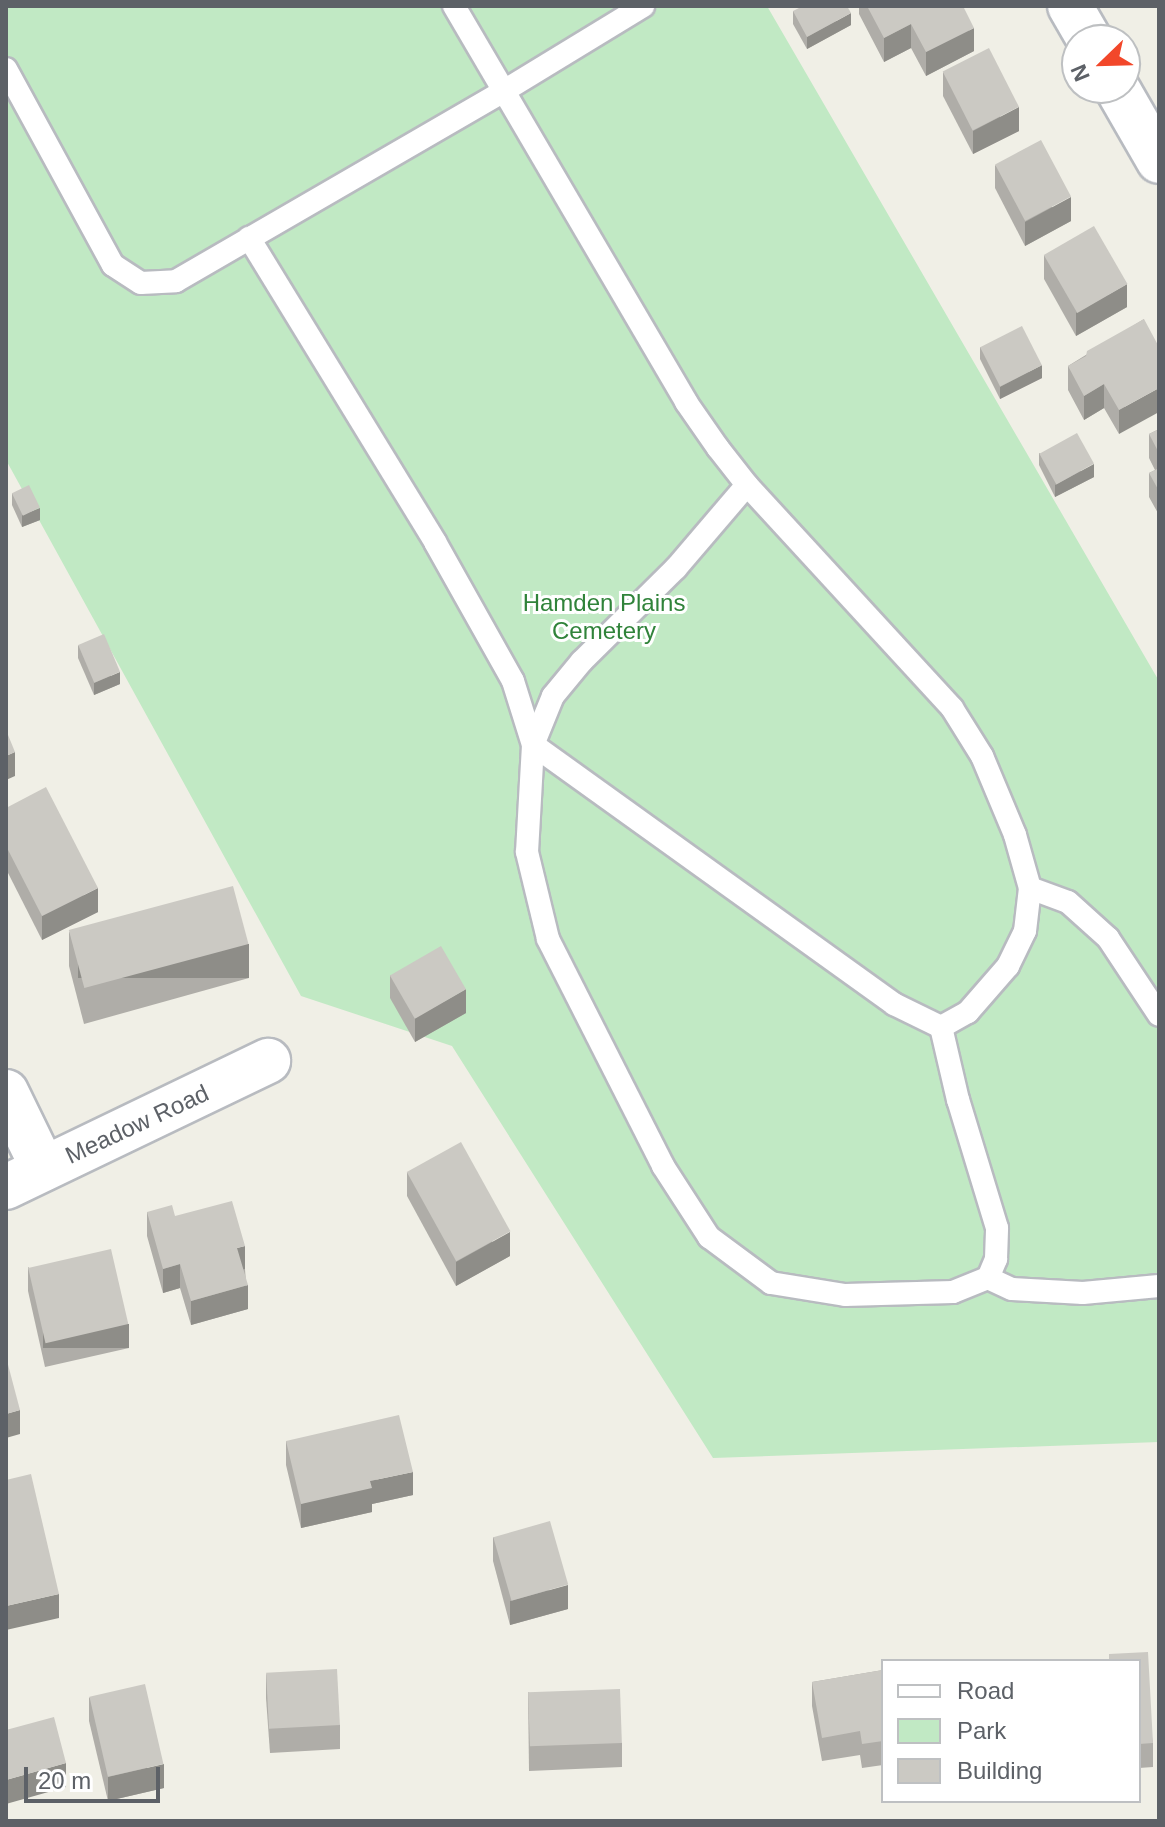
<!DOCTYPE html>
<style>
body{margin:0}
#map{position:relative;width:1165px;height:1827px;overflow:hidden;background:#f0efe6;font-family:Arial,sans-serif}
div>[style]{position:absolute}
[style*='--x']{left:calc(var(--x)*1px);top:calc(var(--y)*1px);width:calc(var(--w)*1px);rotate:calc(var(--a)*1deg)}
.green>*{inset:0;background:#c1e9c4}
.roads{filter:drop-shadow(2px 0 #b8bbc0) drop-shadow(-2px 0 #b8bbc0) drop-shadow(0 2px #b8bbc0) drop-shadow(0 -2px #b8bbc0)}
.service>*{height:22px;margin:-11px;padding:0 11px;transform-origin:11px;border-radius:11px;background:#fff}
.minor>*{height:44px;margin:-22px;padding:0 22px;transform-origin:22px;border-radius:22px;background:#fff}
.wall>*{inset:0;background:#afada8}
.shaded-wall>*{inset:0;background:#8e8d88;transform-origin:0 0}
.building>*{inset:0;background:#cbc9c3;transform-origin:0 0}
span{translate:-50% -50%;white-space:nowrap;text-align:center;line-height:1.15;-webkit-text-stroke:6px #fff;paint-order:stroke}
.park-label{font-size:24px;color:#30833a}
.street-label{font-size:24px;color:#5d6167}
.frame{position:absolute;inset:0;border:8px solid #5d6167;pointer-events:none}
.legend{position:absolute;left:881px;top:1659px;width:260px;height:144px;box-sizing:border-box;background:#fff;border:2px solid #bec0c2;margin:0;padding:10px 14px;list-style:none;font-size:24px;color:#5d6167}
.legend li{display:flex;align-items:center;gap:16px;height:40px}
.legend b{width:40px;border:2px solid #bec0c2}
.north{position:absolute;left:1061px;top:24px;width:80px;height:80px;box-sizing:border-box;background:#fff;border:2px solid #bec0c2;border-radius:50%;rotate:247deg;font-size:22px;font-weight:700;line-height:32px;text-align:center;color:#5d6167}
.north::after{content:'';display:block;margin:auto;width:28px;height:36px;background:#f2472a;clip-path:polygon(50% 0,100% 100%,50% 72%,0 100%)}
.scale{position:absolute;left:24px;top:1767px;width:136px;height:36px;box-sizing:border-box;border:4px solid #5d6167;border-top:0;padding-left:10px;font-size:24px;line-height:28px;white-space:nowrap;color:#5d6167;-webkit-text-stroke:6px #fff;paint-order:stroke}
</style>
<div id="map">
<div class="green">
<i style="clip-path:polygon(6px 6px,767px 6px,1159px 681px,1159px 1442px,713px 1458px,452px 1046px,301px 996px,6px 460px)"></i>
</div>
<div class="roads">
<div class="service">
<i style="--x:454;--y:6;--w:459;--a:59.6"></i>
<i style="--x:686;--y:402;--w:56;--a:55.2"></i>
<i style="--x:718;--y:448;--w:47;--a:51.9"></i>
<i style="--x:747;--y:485;--w:303;--a:47.4"></i>
<i style="--x:952;--y:708;--w:57;--a:58"></i>
<i style="--x:982;--y:756;--w:86;--a:67.3"></i>
<i style="--x:1015;--y:835;--w:55;--a:74.2"></i>
<i style="--x:1030;--y:888;--w:43;--a:96.6"></i>
<i style="--x:1025;--y:931;--w:39;--a:116"></i>
<i style="--x:1008;--y:966;--w:61;--a:131"></i>
<i style="--x:968;--y:1012;--w:31;--a:151"></i>
<i style="--x:941;--y:1027;--w:52;--a:-153.9"></i>
<i style="--x:894;--y:1004;--w:444;--a:-144.3"></i>
<i style="--x:533;--y:745;--w:53;--a:-67.8"></i>
<i style="--x:553;--y:696;--w:45;--a:-50.4"></i>
<i style="--x:582;--y:661;--w:132;--a:-44.7"></i>
<i style="--x:676;--y:568;--w:109;--a:-49.5"></i>
<i style="--x:6;--y:69;--w:223;--a:61.4"></i>
<i style="--x:113;--y:265;--w:33;--a:33"></i>
<i style="--x:141;--y:283;--w:35;--a:-3"></i>
<i style="--x:176;--y:281;--w:379;--a:-30.1"></i>
<i style="--x:504;--y:91;--w:163;--a:-31.4"></i>
<i style="--x:249;--y:238;--w:356;--a:58.5"></i>
<i style="--x:435;--y:542;--w:159;--a:60.7"></i>
<i style="--x:513;--y:681;--w:67;--a:72.6"></i>
<i style="--x:533;--y:745;--w:107;--a:93.2"></i>
<i style="--x:527;--y:852;--w:89;--a:76.4"></i>
<i style="--x:548;--y:939;--w:254;--a:63.1"></i>
<i style="--x:663;--y:1166;--w:85;--a:57.1"></i>
<i style="--x:709;--y:1237;--w:77;--a:36.6"></i>
<i style="--x:771;--y:1283;--w:75;--a:9.2"></i>
<i style="--x:845;--y:1295;--w:108;--a:-1.6"></i>
<i style="--x:953;--y:1292;--w:38;--a:-22"></i>
<i style="--x:988;--y:1278;--w:21;--a:-67"></i>
<i style="--x:996;--y:1259;--w:31;--a:-88"></i>
<i style="--x:997;--y:1228;--w:134;--a:-106.9"></i>
<i style="--x:958;--y:1100;--w:75;--a:-103.1"></i>
<i style="--x:1030;--y:888;--w:40;--a:20.2"></i>
<i style="--x:1068;--y:902;--w:54;--a:42"></i>
<i style="--x:1108;--y:938;--w:92;--a:56.5"></i>
<i style="--x:988;--y:1278;--w:26;--a:25"></i>
<i style="--x:1012;--y:1289;--w:71;--a:3.2"></i>
<i style="--x:1083;--y:1293;--w:76;--a:-5.3"></i>
</div>
<div class="minor">
<i style="--x:1070;--y:6;--w:39;--a:60"></i>
<i style="--x:1117;--y:88;--w:84;--a:60.1"></i>
<i style="--x:6;--y:1092;--w:85;--a:64"></i>
<i style="--x:6;--y:1187;--w:291;--a:-25.7"></i>
</div>
</div>
<div class="wall">
<i style="clip-path:polygon(859px 6px,963px 6px,974px 51px,926px 76px,911px 48px,884px 62px,859px 14px)"></i>
<i style="clip-path:polygon(793px 11px,851px 25px,807px 49px,793px 24px)"></i>
<i style="clip-path:polygon(943px 72px,1019px 131px,973px 154px,943px 96px)"></i>
<i style="clip-path:polygon(995px 165px,1071px 221px,1025px 246px,995px 188px)"></i>
<i style="clip-path:polygon(1044px 255px,1127px 307px,1076px 336px,1044px 279px)"></i>
<i style="clip-path:polygon(1144px 319px,1119px 434px,1104px 408px,1084px 420px,1068px 390px,1068px 366px)"></i>
<i style="clip-path:polygon(980px 347px,1042px 378px,1000px 399px,980px 359px)"></i>
<i style="clip-path:polygon(1159px 429px,1159px 515px,1149px 497px,1149px 473px,1155px 470px,1149px 458px,1149px 434px)"></i>
<i style="clip-path:polygon(1039px 453px,1094px 477px,1055px 497px,1039px 465px)"></i>
<i style="clip-path:polygon(12px 493px,40px 520px,22px 527px,12px 505px)"></i>
<i style="clip-path:polygon(78px 645px,120px 684px,94px 695px,78px 658px)"></i>
<i style="clip-path:polygon(6px 808px,98px 912px,42px 940px,6px 869px)"></i>
<i style="clip-path:polygon(69px 932px,249px 978px,84px 1024px,69px 966px)"></i>
<i style="clip-path:polygon(390px 975px,466px 1013px,415px 1042px,390px 998px)"></i>
<i style="clip-path:polygon(407px 1172px,510px 1256px,456px 1286px,407px 1196px)"></i>
<i style="clip-path:polygon(147px 1212px,175px 1216px,245px 1269px,248px 1309px,191px 1325px,180px 1288px,163px 1293px,147px 1236px)"></i>
<i style="clip-path:polygon(28px 1267px,129px 1348px,45px 1367px,28px 1291px)"></i>
<i style="clip-path:polygon(286px 1441px,413px 1495px,372px 1504px,372px 1512px,301px 1528px,286px 1465px)"></i>
<i style="clip-path:polygon(493px 1537px,568px 1609px,510px 1625px,493px 1561px)"></i>
<i style="clip-path:polygon(1139px 1661px,1153px 1743px,1153px 1767px,1139px 1768px)"></i>
<i style="clip-path:polygon(883px 1670px,883px 1765px,862px 1768px,860px 1755px,822px 1761px,812px 1706px,812px 1682px)"></i>
<i style="clip-path:polygon(266px 1674px,340px 1725px,340px 1749px,270px 1753px,266px 1698px)"></i>
<i style="clip-path:polygon(528px 1692px,622px 1743px,622px 1767px,529px 1771px)"></i>
<i style="clip-path:polygon(89px 1697px,164px 1788px,108px 1801px,89px 1721px)"></i>
</div>
<div class="shaded-wall">
<i style="clip-path:polygon(851px 13px,851px 25px,807px 49px,807px 37px)"></i>
<i style="clip-path:polygon(911px 24px,911px 48px,884px 62px,884px 38px)"></i>
<i style="clip-path:polygon(974px 28px,974px 51px,926px 76px,926px 52px)"></i>
<i style="clip-path:polygon(1019px 107px,1019px 131px,973px 154px,973px 131px)"></i>
<i style="clip-path:polygon(1071px 197px,1071px 221px,1025px 246px,1025px 222px)"></i>
<i style="clip-path:polygon(1127px 284px,1127px 307px,1076px 336px,1076px 313px)"></i>
<i style="clip-path:polygon(1042px 365px,1042px 378px,1000px 399px,1000px 387px)"></i>
<i style="clip-path:polygon(1104px 384px,1104px 408px,1084px 420px,1084px 396px)"></i>
<i style="clip-path:polygon(1159px 388px,1159px 412px,1119px 434px,1119px 410px)"></i>
<i style="clip-path:polygon(1094px 464px,1094px 477px,1055px 497px,1055px 485px)"></i>
<i style="clip-path:polygon(40px 508px,40px 520px,22px 527px,22px 515px)"></i>
<i style="clip-path:polygon(120px 672px,120px 684px,94px 695px,94px 683px)"></i>
<i style="clip-path:polygon(15px 752px,15px 776px,6px 780px,6px 756px)"></i>
<i style="clip-path:polygon(98px 888px,98px 912px,42px 940px,42px 916px)"></i>
<i style="left:249px;top:944px;width:34px;height:171px;rotate:90deg"></i>
<i style="clip-path:polygon(466px 989px,466px 1013px,415px 1042px,415px 1018px)"></i>
<i style="clip-path:polygon(510px 1232px,510px 1256px,456px 1286px,456px 1262px)"></i>
<i style="clip-path:polygon(245px 1246px,245px 1269px,237px 1271px,237px 1248px)"></i>
<i style="clip-path:polygon(180px 1264px,180px 1288px,163px 1293px,163px 1269px)"></i>
<i style="clip-path:polygon(248px 1285px,248px 1309px,191px 1325px,191px 1301px)"></i>
<i style="left:129px;top:1324px;width:24px;height:86px;rotate:90deg"></i>
<i style="clip-path:polygon(20px 1410px,20px 1434px,6px 1438px,6px 1414px)"></i>
<i style="clip-path:polygon(413px 1472px,413px 1495px,372px 1504px,372px 1512px,301px 1528px,301px 1504px,370px 1481px)"></i>
<i style="clip-path:polygon(568px 1585px,568px 1609px,510px 1625px,510px 1601px)"></i>
<i style="clip-path:polygon(59px 1594px,59px 1618px,6px 1630px,6px 1606px)"></i>
<i style="clip-path:polygon(66px 1763px,66px 1787px,6px 1804px,6px 1780px)"></i>
<i style="clip-path:polygon(164px 1764px,164px 1788px,108px 1801px,108px 1777px)"></i>
</div>
<div class="building">
<i style="clip-path:polygon(803px 6px,847px 6px,851px 13px,807px 37px,793px 11px)"></i>
<i style="clip-path:polygon(867px 6px,963px 6px,974px 28px,926px 52px,911px 24px,884px 38px)"></i>
<i style="left:989px;top:48px;width:66px;height:52px;rotate:63deg"></i>
<i style="left:1041px;top:140px;width:64px;height:52px;rotate:62deg"></i>
<i style="left:1094px;top:226px;width:67px;height:58px;rotate:60deg"></i>
<i style="clip-path:polygon(1144px 319px,1159px 347px,1159px 388px,1119px 410px,1104px 384px,1084px 396px,1068px 366px,1086px 356px,1087px 351px)"></i>
<i style="left:1022px;top:326px;width:44px;height:47px;rotate:63deg"></i>
<i style="clip-path:polygon(1159px 429px,1159px 453px,1149px 434px)"></i>
<i style="left:1077px;top:433px;width:35px;height:43px;rotate:61deg"></i>
<i style="clip-path:polygon(1159px 468px,1159px 491px,1149px 473px)"></i>
<i style="left:29px;top:485px;width:25px;height:19px;rotate:64deg"></i>
<i style="left:104px;top:634px;width:41px;height:28px;rotate:67deg"></i>
<i style="clip-path:polygon(6px 730px,15px 752px,6px 756px)"></i>
<i style="clip-path:polygon(46px 787px,98px 888px,42px 916px,6px 846px,6px 808px)"></i>
<i style="left:233px;top:886px;width:60px;height:170px;rotate:75deg"></i>
<i style="left:441px;top:946px;width:50px;height:59px;rotate:60deg"></i>
<i style="left:461px;top:1142px;width:102px;height:62px;rotate:61deg"></i>
<i style="clip-path:polygon(232px 1201px,245px 1246px,237px 1248px,248px 1285px,191px 1301px,180px 1264px,163px 1269px,147px 1212px,172px 1205px,175px 1216px)"></i>
<i style="left:111px;top:1249px;width:77px;height:85px;rotate:77deg"></i>
<i style="clip-path:polygon(6px 1357px,20px 1410px,6px 1414px)"></i>
<i style="clip-path:polygon(399px 1415px,413px 1472px,370px 1481px,372px 1488px,301px 1504px,286px 1441px)"></i>
<i style="clip-path:polygon(31px 1474px,59px 1594px,6px 1606px,6px 1480px)"></i>
<i style="left:550px;top:1521px;width:66px;height:59px;rotate:74deg"></i>
<i style="clip-path:polygon(1148px 1652px,1153px 1743px,1139px 1744px,1139px 1661px,1109px 1661px,1109px 1654px)"></i>
<i style="left:337px;top:1669px;width:56px;height:71px;rotate:87deg"></i>
<i style="clip-path:polygon(883px 1670px,883px 1741px,862px 1744px,860px 1731px,822px 1738px,812px 1682px)"></i>
<i style="left:145px;top:1684px;width:82px;height:57px;rotate:77deg"></i>
<i style="left:620px;top:1689px;width:54px;height:92px;rotate:88deg"></i>
<i style="clip-path:polygon(54px 1717px,66px 1763px,6px 1780px,6px 1730px)"></i>
</div>
<div class="park-label">
<span style="left:604px;top:617px">Hamden Plains<br>Cemetery</span>
</div>
<div class="street-label">
<span style="left:137px;top:1124px;rotate:-25deg">Meadow Road</span>
</div>
<div class="frame"></div>
<ul class="legend">
<li><b style="height:10px;background:#fff"></b>Road</li>
<li><b style="height:22px;background:#c1e9c4"></b>Park</li>
<li><b style="height:22px;background:#cbc9c3"></b>Building</li>
</ul>
<div class="north">N</div>
<div class="scale">20 m</div>
</div>
